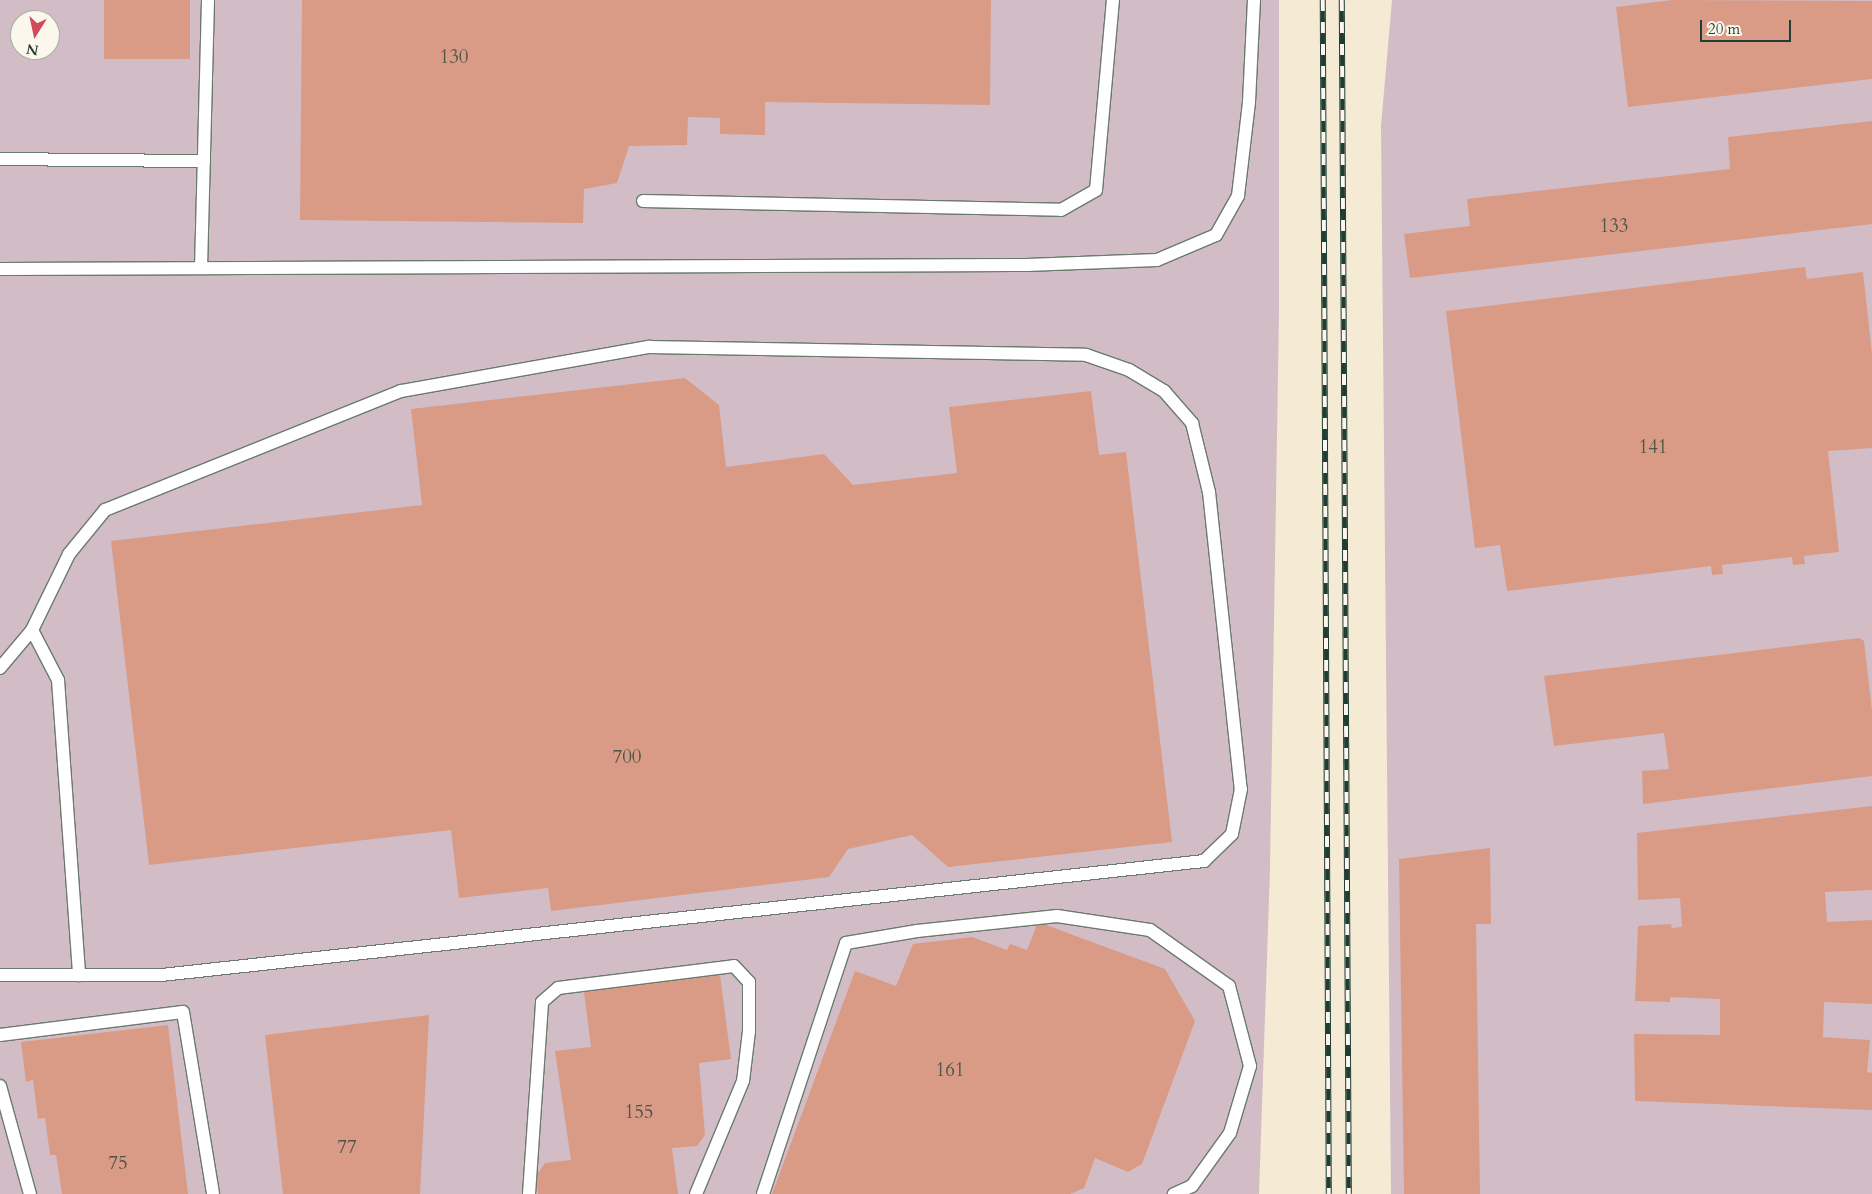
<!DOCTYPE html>
<style>
body{margin:0}
#map{position:relative;width:1872px;height:1194px;overflow:hidden;background:#f5ebd5;font-family:Cardo,serif}
div>[style]{position:absolute}
[style*='--x']{left:calc(var(--x)*1px);top:calc(var(--y)*1px);width:calc(var(--w)*1px);rotate:calc(var(--a)*1deg)}
.industrial>*{inset:0;background:#d2bdc6}
.building>*{inset:0;background:#d99b86;transform-origin:0 0}
.roads{filter:drop-shadow(1px 0 #6a7a6c) drop-shadow(-1px 0 #6a7a6c) drop-shadow(0 1px #6a7a6c) drop-shadow(0 -1px #6a7a6c)}
.service>*{height:12px;margin:-6px;padding:0 6px;transform-origin:6px;border-radius:6px;background:#fff}
.rail>*{height:5.5px;margin-top:-2.75px;transform-origin:0;background:repeating-linear-gradient(90deg,#fbf7ec 0 11px,#1f3d34 0 22px);box-sizing:border-box;border-block:1px solid #1f3d34}
span{translate:-50% -50%;white-space:nowrap;text-align:center;line-height:1.15;-webkit-text-stroke:4.5px #fbf7ec;paint-order:stroke}
.number-label{font-size:19px;color:#4e5448}
.number-label span{-webkit-text-stroke-width:0}
.north{position:absolute;left:10px;top:10px;width:50px;height:50px;box-sizing:border-box;background:#fbf7ec;border:1px solid #a3ada2;border-radius:50%;rotate:190deg;font-size:14px;font-weight:700;line-height:20px;text-align:center;color:#1f3d34}
.north::after{content:'';display:block;margin:auto;width:18px;height:22px;background:#d1495b;clip-path:polygon(50% 0,100% 100%,50% 72%,0 100%)}
.scale{position:absolute;left:1700px;top:20px;width:91px;height:22px;box-sizing:border-box;border:2px solid #1f3d34;border-top:0;padding-left:6px;font-size:15px;line-height:18px;white-space:nowrap;color:#1f3d34;-webkit-text-stroke:4px #fbf7ec;paint-order:stroke}
</style>
<div id="map">
<div class="industrial">
<i style="clip-path:polygon(evenodd,0 0,1279px 0,1279px 313px,1270px 869px,1259px 1194px,0 1194px,0 0,20px 20px,50px 20px,50px 50px,20px 50px,20px 20px)"></i>
<i style="clip-path:polygon(1392px 0,1872px 0,1872px 1194px,1391px 1194px,1381px 126px)"></i>
</div>
<div class="building">
<i style="left:104px;top:0;width:86px;height:59px"></i>
<i style="clip-path:polygon(302px 0,991px 0,990px 105px,765px 102px,765px 135px,720px 134px,720px 118px,688px 117px,687px 145px,629px 146px,617px 183px,584px 189px,583px 223px,300px 220px)"></i>
<i style="clip-path:polygon(1672px 0,1872px 1px,1872px 79px,1628px 107px,1616px 7px)"></i>
<i style="clip-path:polygon(1872px 121px,1872px 224px,1410px 278px,1404px 234px,1470px 226px,1467px 199px,1730px 169px,1728px 137px)"></i>
<i style="clip-path:polygon(1805px 267px,1807px 279px,1863px 272px,1872px 354px,1872px 448px,1828px 451px,1839px 552px,1804px 556px,1805px 564px,1793px 565px,1792px 557px,1722px 565px,1723px 574px,1712px 575px,1711px 566px,1507px 591px,1500px 545px,1475px 548px,1446px 311px)"></i>
<i style="clip-path:polygon(685px 378px,719px 405px,726px 467px,824px 454px,853px 485px,957px 473px,949px 407px,1091px 391px,1099px 455px,1126px 452px,1172px 842px,948px 867px,912px 835px,848px 849px,829px 877px,551px 911px,548px 888px,459px 898px,451px 830px,149px 865px,111px 541px,422px 505px,411px 409px)"></i>
<i style="clip-path:polygon(1859px 638px,1864px 641px,1872px 711px,1872px 776px,1643px 804px,1642px 771px,1669px 769px,1664px 733px,1554px 746px,1544px 676px)"></i>
<i style="clip-path:polygon(1872px 806px,1872px 890px,1825px 892px,1827px 922px,1872px 920px,1872px 1004px,1824px 1002px,1823px 1037px,1870px 1040px,1867px 1072px,1872px 1073px,1872px 1110px,1635px 1101px,1634px 1034px,1720px 1035px,1720px 999px,1670px 997px,1670px 1002px,1635px 1001px,1638px 926px,1671px 924px,1672px 928px,1682px 927px,1680px 898px,1638px 900px,1637px 833px)"></i>
<i style="clip-path:polygon(1490px 848px,1491px 924px,1476px 924px,1480px 1194px,1404px 1194px,1399px 859px)"></i>
<i style="clip-path:polygon(1038px 922px,1165px 969px,1195px 1021px,1142px 1164px,1128px 1172px,1095px 1158px,1084px 1188px,1070px 1194px,772px 1194px,855px 971px,896px 986px,913px 944px,972px 937px,1007px 950px,1010px 944px,1027px 950px)"></i>
<i style="clip-path:polygon(720px 975px,731px 1059px,699px 1063px,705px 1135px,697px 1146px,672px 1148px,678px 1194px,538px 1194px,536px 1176px,545px 1163px,571px 1160px,555px 1051px,591px 1047px,584px 992px)"></i>
<i style="clip-path:polygon(429px 1015px,420px 1194px,283px 1194px,265px 1035px)"></i>
<i style="clip-path:polygon(168px 1025px,188px 1194px,62px 1194px,56px 1155px,50px 1155px,45px 1118px,38px 1119px,33px 1080px,26px 1082px,21px 1042px)"></i>
</div>
<div class="roads">
<div class="service">
<i style="--x:0;--y:159;--w:204;--a:0.6"></i>
<i style="--x:643;--y:201;--w:418;--a:1.2"></i>
<i style="--x:1061;--y:210;--w:40;--a:-29.7"></i>
<i style="--x:1096;--y:190;--w:191;--a:-84.9"></i>
<i style="--x:201;--y:268;--w:268;--a:-88.5"></i>
<i style="--x:0;--y:269;--w:1027;--a:-0.22"></i>
<i style="--x:1027;--y:265;--w:130;--a:-2.2"></i>
<i style="--x:1157;--y:260;--w:64;--a:-23"></i>
<i style="--x:1216;--y:235;--w:45;--a:-60.6"></i>
<i style="--x:1238;--y:196;--w:95;--a:-83.3"></i>
<i style="--x:1249;--y:102;--w:102;--a:-87.2"></i>
<i style="--x:32;--y:630;--w:56;--a:62.5"></i>
<i style="--x:58;--y:680;--w:296;--a:85.9"></i>
<i style="--x:0;--y:668;--w:50;--a:-49.9"></i>
<i style="--x:32;--y:630;--w:85;--a:-64"></i>
<i style="--x:69;--y:554;--w:57;--a:-50.7"></i>
<i style="--x:105;--y:510;--w:319;--a:-21.9"></i>
<i style="--x:401;--y:391;--w:252;--a:-10.1"></i>
<i style="--x:649;--y:347;--w:437;--a:1"></i>
<i style="--x:1086;--y:355;--w:46;--a:19.2"></i>
<i style="--x:1129;--y:370;--w:41;--a:31"></i>
<i style="--x:1164;--y:391;--w:43;--a:48.8"></i>
<i style="--x:1192;--y:423;--w:71;--a:76.2"></i>
<i style="--x:1209;--y:492;--w:299;--a:83.9"></i>
<i style="--x:1241;--y:789;--w:46;--a:101.3"></i>
<i style="--x:1232;--y:834;--w:39;--a:136"></i>
<i style="--x:1204;--y:861;--w:1048;--a:173.76"></i>
<i style="--x:162;--y:975;--w:162;--a:180"></i>
<i style="--x:0;--y:1035;--w:184;--a:-7.2"></i>
<i style="--x:183;--y:1012;--w:184;--a:80.6"></i>
<i style="--x:0;--y:1086;--w:112;--a:74.5"></i>
<i style="--x:529;--y:1194;--w:192;--a:-86.1"></i>
<i style="--x:542;--y:1002;--w:21;--a:-41"></i>
<i style="--x:558;--y:988;--w:177;--a:-7.1"></i>
<i style="--x:734;--y:966;--w:22;--a:47"></i>
<i style="--x:749;--y:982;--w:49;--a:90"></i>
<i style="--x:749;--y:1031;--w:50;--a:96.8"></i>
<i style="--x:743;--y:1081;--w:122;--a:112.6"></i>
<i style="--x:763;--y:1194;--w:264;--a:-71.7"></i>
<i style="--x:846;--y:943;--w:72;--a:-9.6"></i>
<i style="--x:917;--y:931;--w:141;--a:-6.1"></i>
<i style="--x:1057;--y:916;--w:94;--a:8.6"></i>
<i style="--x:1150;--y:930;--w:97;--a:35.3"></i>
<i style="--x:1229;--y:986;--w:83;--a:75.3"></i>
<i style="--x:1250;--y:1066;--w:70;--a:106.6"></i>
<i style="--x:1230;--y:1133;--w:65;--a:125.6"></i>
<i style="--x:1192;--y:1186;--w:20;--a:156"></i>
</div>
</div>
<div class="rail">
<i style="--x:1323;--y:0;--w:1194;--a:89.71"></i>
<i style="--x:1342;--y:0;--w:1194;--a:89.66"></i>
</div>
<div class="number-label">
<span style="left:454px;top:58px">130</span>
<span style="left:1614px;top:227px">133</span>
<span style="left:1653px;top:448px">141</span>
<span style="left:627px;top:758px">700</span>
<span style="left:950px;top:1071px">161</span>
<span style="left:639px;top:1113px">155</span>
<span style="left:347px;top:1148px">77</span>
<span style="left:118px;top:1164px">75</span>
</div>
<div class="north">N</div>
<div class="scale">20 m</div>
</div>
